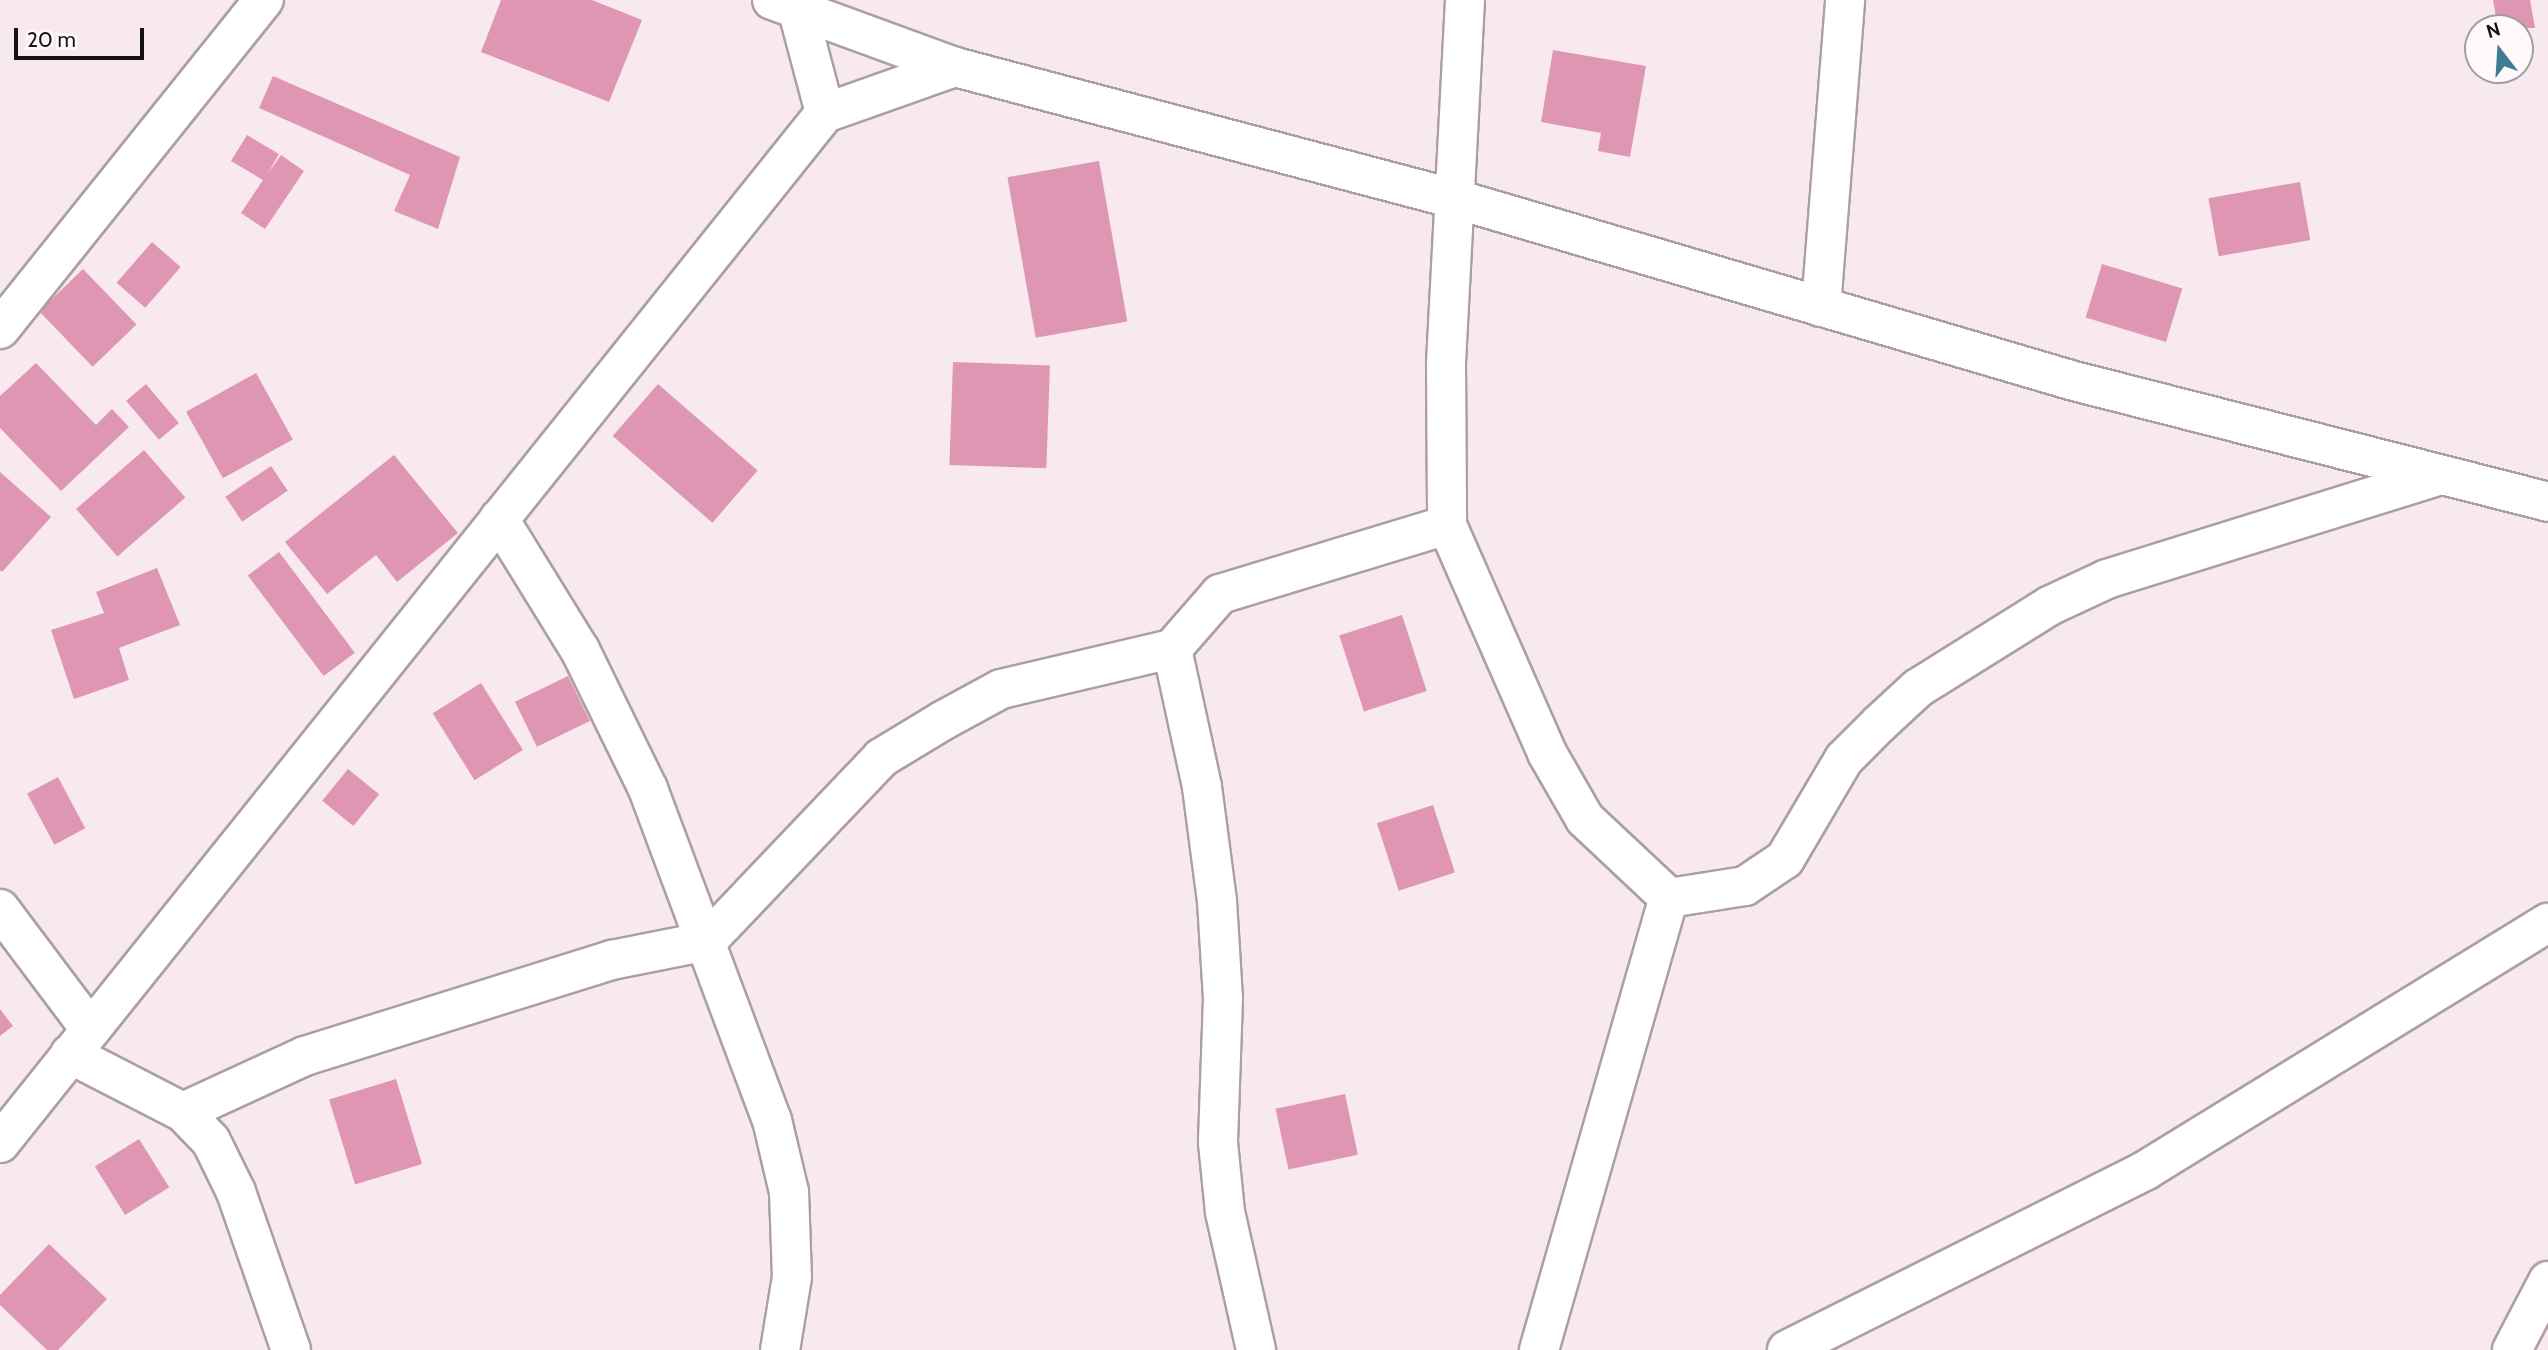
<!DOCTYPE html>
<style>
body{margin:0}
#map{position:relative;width:2548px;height:1350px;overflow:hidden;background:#f8e9ee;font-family:Cabin,sans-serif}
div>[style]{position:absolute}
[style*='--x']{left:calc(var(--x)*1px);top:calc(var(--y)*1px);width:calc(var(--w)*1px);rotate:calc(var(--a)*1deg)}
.building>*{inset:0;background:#de96b3;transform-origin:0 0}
.roads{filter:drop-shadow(2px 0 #ac9fa4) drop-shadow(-2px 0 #ac9fa4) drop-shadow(0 2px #ac9fa4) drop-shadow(0 -2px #ac9fa4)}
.street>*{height:38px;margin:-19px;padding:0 19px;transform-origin:19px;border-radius:19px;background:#fff}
span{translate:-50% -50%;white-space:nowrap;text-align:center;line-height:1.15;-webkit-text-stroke:5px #fff9fb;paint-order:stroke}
.north{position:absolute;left:2464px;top:14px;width:70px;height:70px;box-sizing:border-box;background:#fff9fb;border:2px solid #a29d9f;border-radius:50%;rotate:343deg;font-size:19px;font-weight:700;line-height:28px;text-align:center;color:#171315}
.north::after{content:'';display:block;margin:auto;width:24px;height:32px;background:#3c7e8f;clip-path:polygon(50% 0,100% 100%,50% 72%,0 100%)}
.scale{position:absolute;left:14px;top:28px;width:130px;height:32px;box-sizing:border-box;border:4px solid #171315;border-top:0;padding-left:9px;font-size:21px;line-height:24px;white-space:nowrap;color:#171315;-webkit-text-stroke:5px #fff9fb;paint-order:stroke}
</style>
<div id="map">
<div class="building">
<i style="clip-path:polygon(501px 0,592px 0,642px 20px,609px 102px,481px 52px)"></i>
<i style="clip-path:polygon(2493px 0,2530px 0,2535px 28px,2498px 28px)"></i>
<i style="clip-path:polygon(1553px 50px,1646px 66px,1630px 157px,1598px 151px,1601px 133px,1541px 122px)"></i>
<i style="clip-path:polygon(273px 76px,460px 157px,438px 229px,394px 211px,410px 175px,259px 108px)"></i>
<i style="clip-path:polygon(247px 135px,279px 154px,268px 173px,281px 155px,304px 171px,265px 229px,241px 213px,263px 180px,231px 161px)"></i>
<i style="left:1099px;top:161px;width:163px;height:93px;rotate:80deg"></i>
<i style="left:2300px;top:182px;width:59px;height:93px;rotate:80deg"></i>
<i style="left:152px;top:242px;width:38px;height:54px;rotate:41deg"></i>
<i style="left:2102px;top:264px;width:84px;height:56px;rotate:17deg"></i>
<i style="left:83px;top:269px;width:77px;height:61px;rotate:46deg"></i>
<i style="left:953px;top:362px;width:97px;height:103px;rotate:2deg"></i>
<i style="clip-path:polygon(36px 363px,96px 425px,112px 409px,129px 427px,61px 491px,0 428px,0 396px)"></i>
<i style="left:256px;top:373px;width:76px;height:80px;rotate:61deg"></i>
<i style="left:146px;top:384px;width:51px;height:26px;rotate:50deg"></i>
<i style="left:658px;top:384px;width:132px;height:69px;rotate:41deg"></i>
<i style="left:144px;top:450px;width:63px;height:90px;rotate:49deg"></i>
<i style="clip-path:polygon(394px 455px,458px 533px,397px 582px,376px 555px,327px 594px,285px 542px)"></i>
<i style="left:271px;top:466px;width:30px;height:55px;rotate:56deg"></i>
<i style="clip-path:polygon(0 472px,51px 517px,2px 572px,0 570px)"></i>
<i style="left:279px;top:552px;width:126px;height:39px;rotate:53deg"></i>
<i style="clip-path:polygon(157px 568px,180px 625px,119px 648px,129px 680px,74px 699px,51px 630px,104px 613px,96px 592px)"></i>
<i style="left:1402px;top:615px;width:80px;height:66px;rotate:72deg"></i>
<i style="left:568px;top:676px;width:50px;height:59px;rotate:64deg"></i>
<i style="left:481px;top:683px;width:79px;height:57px;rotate:58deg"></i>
<i style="left:348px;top:769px;width:40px;height:41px;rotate:39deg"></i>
<i style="left:58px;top:777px;width:58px;height:35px;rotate:62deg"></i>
<i style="left:1433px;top:805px;width:71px;height:59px;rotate:72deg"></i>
<i style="clip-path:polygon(0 1009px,13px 1026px,0 1036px)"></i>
<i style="left:396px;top:1079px;width:89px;height:70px;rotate:73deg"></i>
<i style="left:1345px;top:1094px;width:62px;height:71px;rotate:78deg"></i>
<i style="left:139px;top:1139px;width:57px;height:52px;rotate:58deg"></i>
<i style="clip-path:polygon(49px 1244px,107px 1299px,58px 1350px,47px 1350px,0 1305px,0 1295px)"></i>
</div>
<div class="roads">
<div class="street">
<i style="--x:772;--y:0;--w:195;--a:20.1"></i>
<i style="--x:955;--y:67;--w:521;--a:14.78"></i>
<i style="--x:1459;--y:200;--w:641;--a:16.4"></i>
<i style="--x:2074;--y:381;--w:489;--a:14.3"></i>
<i style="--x:795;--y:0;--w:117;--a:75.1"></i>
<i style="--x:1465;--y:0;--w:365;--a:93"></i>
<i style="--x:1446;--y:365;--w:160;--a:89.6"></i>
<i style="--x:1447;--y:525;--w:249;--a:66.3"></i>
<i style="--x:1547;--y:753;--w:76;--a:60.1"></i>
<i style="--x:1585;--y:819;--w:115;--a:43.2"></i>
<i style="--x:1669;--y:898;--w:77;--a:-9"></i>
<i style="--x:1745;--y:886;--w:48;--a:-34"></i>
<i style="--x:1785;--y:859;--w:116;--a:-59.5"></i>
<i style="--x:1844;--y:759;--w:49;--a:-45"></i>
<i style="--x:1879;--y:724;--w:53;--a:-42.7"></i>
<i style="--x:1918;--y:688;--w:155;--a:-32"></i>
<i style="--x:2049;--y:606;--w:64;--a:-25"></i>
<i style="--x:2107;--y:579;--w:347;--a:-17.3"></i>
<i style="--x:1821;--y:307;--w:308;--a:-85.5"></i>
<i style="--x:0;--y:329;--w:422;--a:-51.3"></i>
<i style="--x:499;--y:519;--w:154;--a:58.3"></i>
<i style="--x:580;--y:650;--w:155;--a:63.9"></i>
<i style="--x:648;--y:789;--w:353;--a:69.5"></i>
<i style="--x:772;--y:1120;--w:74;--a:76.7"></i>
<i style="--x:789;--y:1192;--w:85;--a:88"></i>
<i style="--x:792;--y:1277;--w:74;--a:99.3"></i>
<i style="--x:1172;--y:649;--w:141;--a:77.7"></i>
<i style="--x:1202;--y:787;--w:115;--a:82.5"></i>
<i style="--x:1217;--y:901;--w:97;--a:86.5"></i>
<i style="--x:1223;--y:998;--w:145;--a:92"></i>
<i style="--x:1218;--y:1143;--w:69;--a:84.2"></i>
<i style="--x:1225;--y:1212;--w:141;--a:77.3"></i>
<i style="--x:0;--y:909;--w:150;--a:53.1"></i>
<i style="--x:70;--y:1054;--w:127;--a:27.2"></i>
<i style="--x:183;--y:1112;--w:40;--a:46"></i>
<i style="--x:211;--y:1141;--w:57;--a:63.9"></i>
<i style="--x:236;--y:1192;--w:167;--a:70.8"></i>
<i style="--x:183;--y:1112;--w:134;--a:-24.7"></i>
<i style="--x:305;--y:1056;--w:322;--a:-17.4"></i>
<i style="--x:612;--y:960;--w:97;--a:-11.3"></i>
<i style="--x:707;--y:941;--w:253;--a:-46.4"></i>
<i style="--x:881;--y:758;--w:71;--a:-31.2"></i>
<i style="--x:942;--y:721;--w:67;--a:-28.5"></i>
<i style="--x:1001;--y:689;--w:176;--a:-13.2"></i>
<i style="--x:1172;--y:649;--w:73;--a:-48.9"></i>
<i style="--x:1220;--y:594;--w:237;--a:-16.9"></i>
<i style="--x:0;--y:1143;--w:1320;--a:-51.31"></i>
<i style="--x:825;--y:113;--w:138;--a:-19.5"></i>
<i style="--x:1539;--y:1350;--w:470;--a:-74"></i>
<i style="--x:1787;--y:1350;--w:402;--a:-26.6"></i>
<i style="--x:2146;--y:1170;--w:472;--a:-31.6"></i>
<i style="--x:2512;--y:1350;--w:78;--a:-62.4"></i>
</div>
</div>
<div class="north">N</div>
<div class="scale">20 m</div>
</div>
